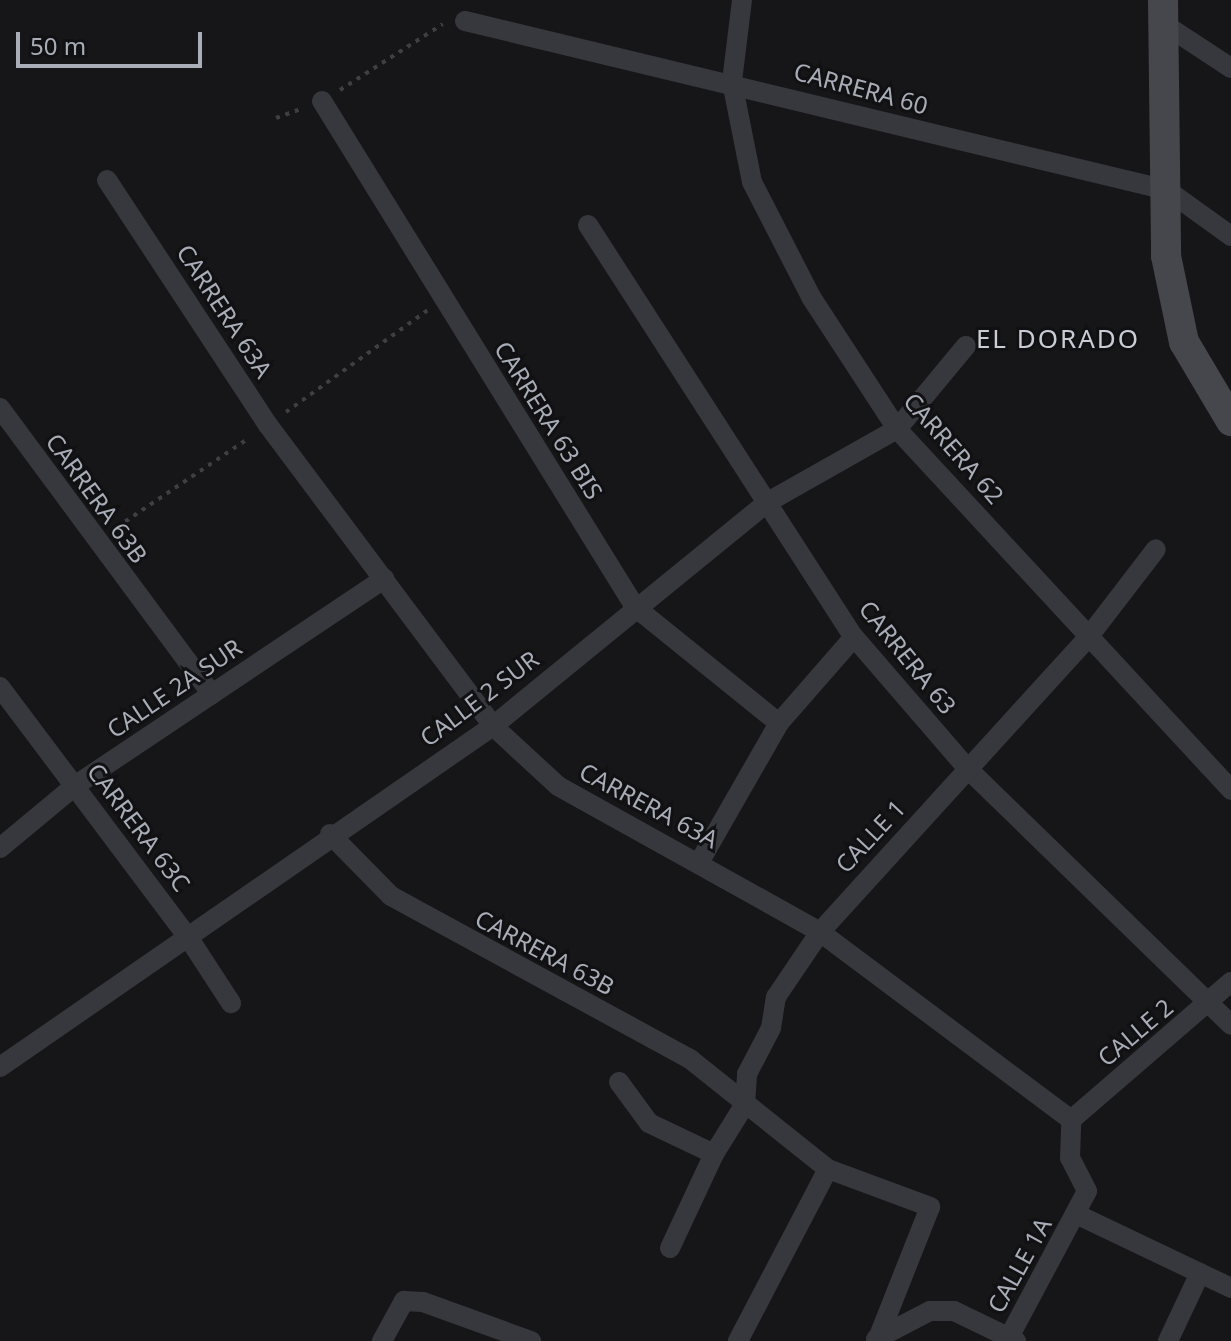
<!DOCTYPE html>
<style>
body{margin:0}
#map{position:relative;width:1231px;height:1341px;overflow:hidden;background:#161618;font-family:"Noto Sans",sans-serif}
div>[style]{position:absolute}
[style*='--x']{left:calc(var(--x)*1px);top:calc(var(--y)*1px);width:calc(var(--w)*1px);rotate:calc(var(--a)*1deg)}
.path>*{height:4px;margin-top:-2px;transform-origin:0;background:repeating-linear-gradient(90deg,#3d3f44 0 4px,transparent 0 10px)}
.street>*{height:20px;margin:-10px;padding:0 10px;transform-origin:10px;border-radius:10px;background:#37383d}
.secondary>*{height:30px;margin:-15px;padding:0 15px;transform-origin:15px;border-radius:15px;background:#45474d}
span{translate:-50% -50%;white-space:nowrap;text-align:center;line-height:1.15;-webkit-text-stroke:6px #111113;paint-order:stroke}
.street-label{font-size:24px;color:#a8adb8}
.neighbourhood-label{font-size:26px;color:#c9ccd4;letter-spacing:2px}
.scale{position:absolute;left:16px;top:32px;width:186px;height:36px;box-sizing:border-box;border:4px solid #a8adb8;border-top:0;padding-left:10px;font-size:24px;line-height:28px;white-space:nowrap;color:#a8adb8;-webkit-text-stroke:6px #111113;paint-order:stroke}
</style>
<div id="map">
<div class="path">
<i style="--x:340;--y:90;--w:122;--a:-32.7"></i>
<i style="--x:276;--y:118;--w:29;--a:-20"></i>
<i style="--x:286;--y:412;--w:175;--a:-35.7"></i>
<i style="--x:117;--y:527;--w:159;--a:-34"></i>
</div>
<div class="street">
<i style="--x:742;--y:0;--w:83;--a:97"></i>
<i style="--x:732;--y:82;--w:102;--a:78.7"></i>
<i style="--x:752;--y:182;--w:129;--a:62.8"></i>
<i style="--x:811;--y:297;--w:158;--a:56.9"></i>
<i style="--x:897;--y:429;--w:492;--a:47.2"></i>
<i style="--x:465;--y:21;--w:722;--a:13.54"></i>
<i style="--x:1167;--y:190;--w:79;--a:35.7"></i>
<i style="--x:1164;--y:24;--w:80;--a:33.3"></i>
<i style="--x:322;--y:101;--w:595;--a:58.26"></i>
<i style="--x:635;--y:607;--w:185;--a:38.9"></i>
<i style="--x:107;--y:180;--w:293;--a:56.7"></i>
<i style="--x:268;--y:425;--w:376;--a:53.2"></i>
<i style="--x:493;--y:726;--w:88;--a:42.7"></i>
<i style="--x:558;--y:786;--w:300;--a:29.1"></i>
<i style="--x:820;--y:932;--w:314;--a:36.8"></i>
<i style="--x:588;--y:225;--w:490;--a:57.2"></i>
<i style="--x:854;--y:637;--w:174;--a:49.2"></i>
<i style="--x:968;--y:769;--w:367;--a:44.2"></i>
<i style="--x:0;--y:408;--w:356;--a:53.5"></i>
<i style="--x:0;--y:687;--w:313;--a:53.1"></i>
<i style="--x:188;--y:937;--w:79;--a:56.9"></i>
<i style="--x:330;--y:834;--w:87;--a:45.5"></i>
<i style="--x:391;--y:896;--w:341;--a:28.6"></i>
<i style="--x:690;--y:1059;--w:176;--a:38.6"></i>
<i style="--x:828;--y:1169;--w:109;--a:20.4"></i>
<i style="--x:930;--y:1207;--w:144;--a:111.6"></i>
<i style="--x:0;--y:848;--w:99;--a:-39.7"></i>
<i style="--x:76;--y:785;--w:371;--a:-33.8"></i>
<i style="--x:700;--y:861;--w:159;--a:-60.2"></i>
<i style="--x:779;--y:723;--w:114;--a:-48.9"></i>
<i style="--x:0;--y:1067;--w:599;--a:-34.67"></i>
<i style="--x:493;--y:726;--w:355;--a:-39.2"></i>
<i style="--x:768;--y:502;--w:148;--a:-29.5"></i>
<i style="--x:897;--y:429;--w:108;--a:-50.3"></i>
<i style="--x:619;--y:1082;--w:51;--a:53.8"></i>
<i style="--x:649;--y:1123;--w:72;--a:25.5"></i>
<i style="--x:1071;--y:1120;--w:211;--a:-40.8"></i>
<i style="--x:1076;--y:1214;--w:172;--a:25.5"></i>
<i style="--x:670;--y:1248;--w:104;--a:-64.9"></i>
<i style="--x:714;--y:1154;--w:59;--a:-58.2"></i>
<i style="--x:745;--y:1104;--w:30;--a:-86"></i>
<i style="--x:747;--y:1074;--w:52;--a:-62.4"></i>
<i style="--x:771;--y:1028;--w:31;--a:-81"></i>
<i style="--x:776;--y:997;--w:78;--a:-55.9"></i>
<i style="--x:820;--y:932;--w:401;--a:-47.7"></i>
<i style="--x:1090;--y:635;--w:108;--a:-52.5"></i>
<i style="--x:876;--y:1339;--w:61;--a:-27.4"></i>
<i style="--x:930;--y:1311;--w:24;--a:0"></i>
<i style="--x:954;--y:1311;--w:69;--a:25.8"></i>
<i style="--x:382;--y:1341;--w:46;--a:-61.2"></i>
<i style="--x:404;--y:1301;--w:19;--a:3"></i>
<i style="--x:423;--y:1302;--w:115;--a:19.9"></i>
<i style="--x:738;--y:1341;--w:194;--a:-62.4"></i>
<i style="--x:1007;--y:1341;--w:170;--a:-61.9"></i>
<i style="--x:1087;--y:1191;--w:37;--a:-117"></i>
<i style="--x:1070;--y:1158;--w:38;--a:-88"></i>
<i style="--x:1168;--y:1341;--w:75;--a:-64.8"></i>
</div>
<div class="secondary">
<i style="--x:1163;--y:0;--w:256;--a:89.3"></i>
<i style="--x:1166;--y:256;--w:88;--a:78.2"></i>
<i style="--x:1184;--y:342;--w:92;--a:59.3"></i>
</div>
<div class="street-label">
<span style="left:861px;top:88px;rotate:15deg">CARRERA 60</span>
<span style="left:225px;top:311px;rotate:57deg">CARRERA 63A</span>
<span style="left:549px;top:420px;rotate:58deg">CARRERA 63 BIS</span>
<span style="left:954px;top:448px;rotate:49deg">CARRERA 62</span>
<span style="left:97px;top:498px;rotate:54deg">CARRERA 63B</span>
<span style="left:908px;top:657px;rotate:51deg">CARRERA 63</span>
<span style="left:174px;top:688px;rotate:-34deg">CALLE 2A SUR</span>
<span style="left:479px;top:698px;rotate:-37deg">CALLE 2 SUR</span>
<span style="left:649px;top:805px;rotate:28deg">CARRERA 63A</span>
<span style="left:139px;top:827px;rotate:53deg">CARRERA 63C</span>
<span style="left:870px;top:836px;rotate:-47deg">CALLE 1</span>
<span style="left:545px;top:952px;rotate:28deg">CARRERA 63B</span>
<span style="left:1135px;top:1032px;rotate:-40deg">CALLE 2</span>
<span style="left:1019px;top:1265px;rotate:-61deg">CALLE 1A</span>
</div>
<div class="neighbourhood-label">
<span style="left:1058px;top:339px">EL DORADO</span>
</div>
<div class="scale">50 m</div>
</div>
